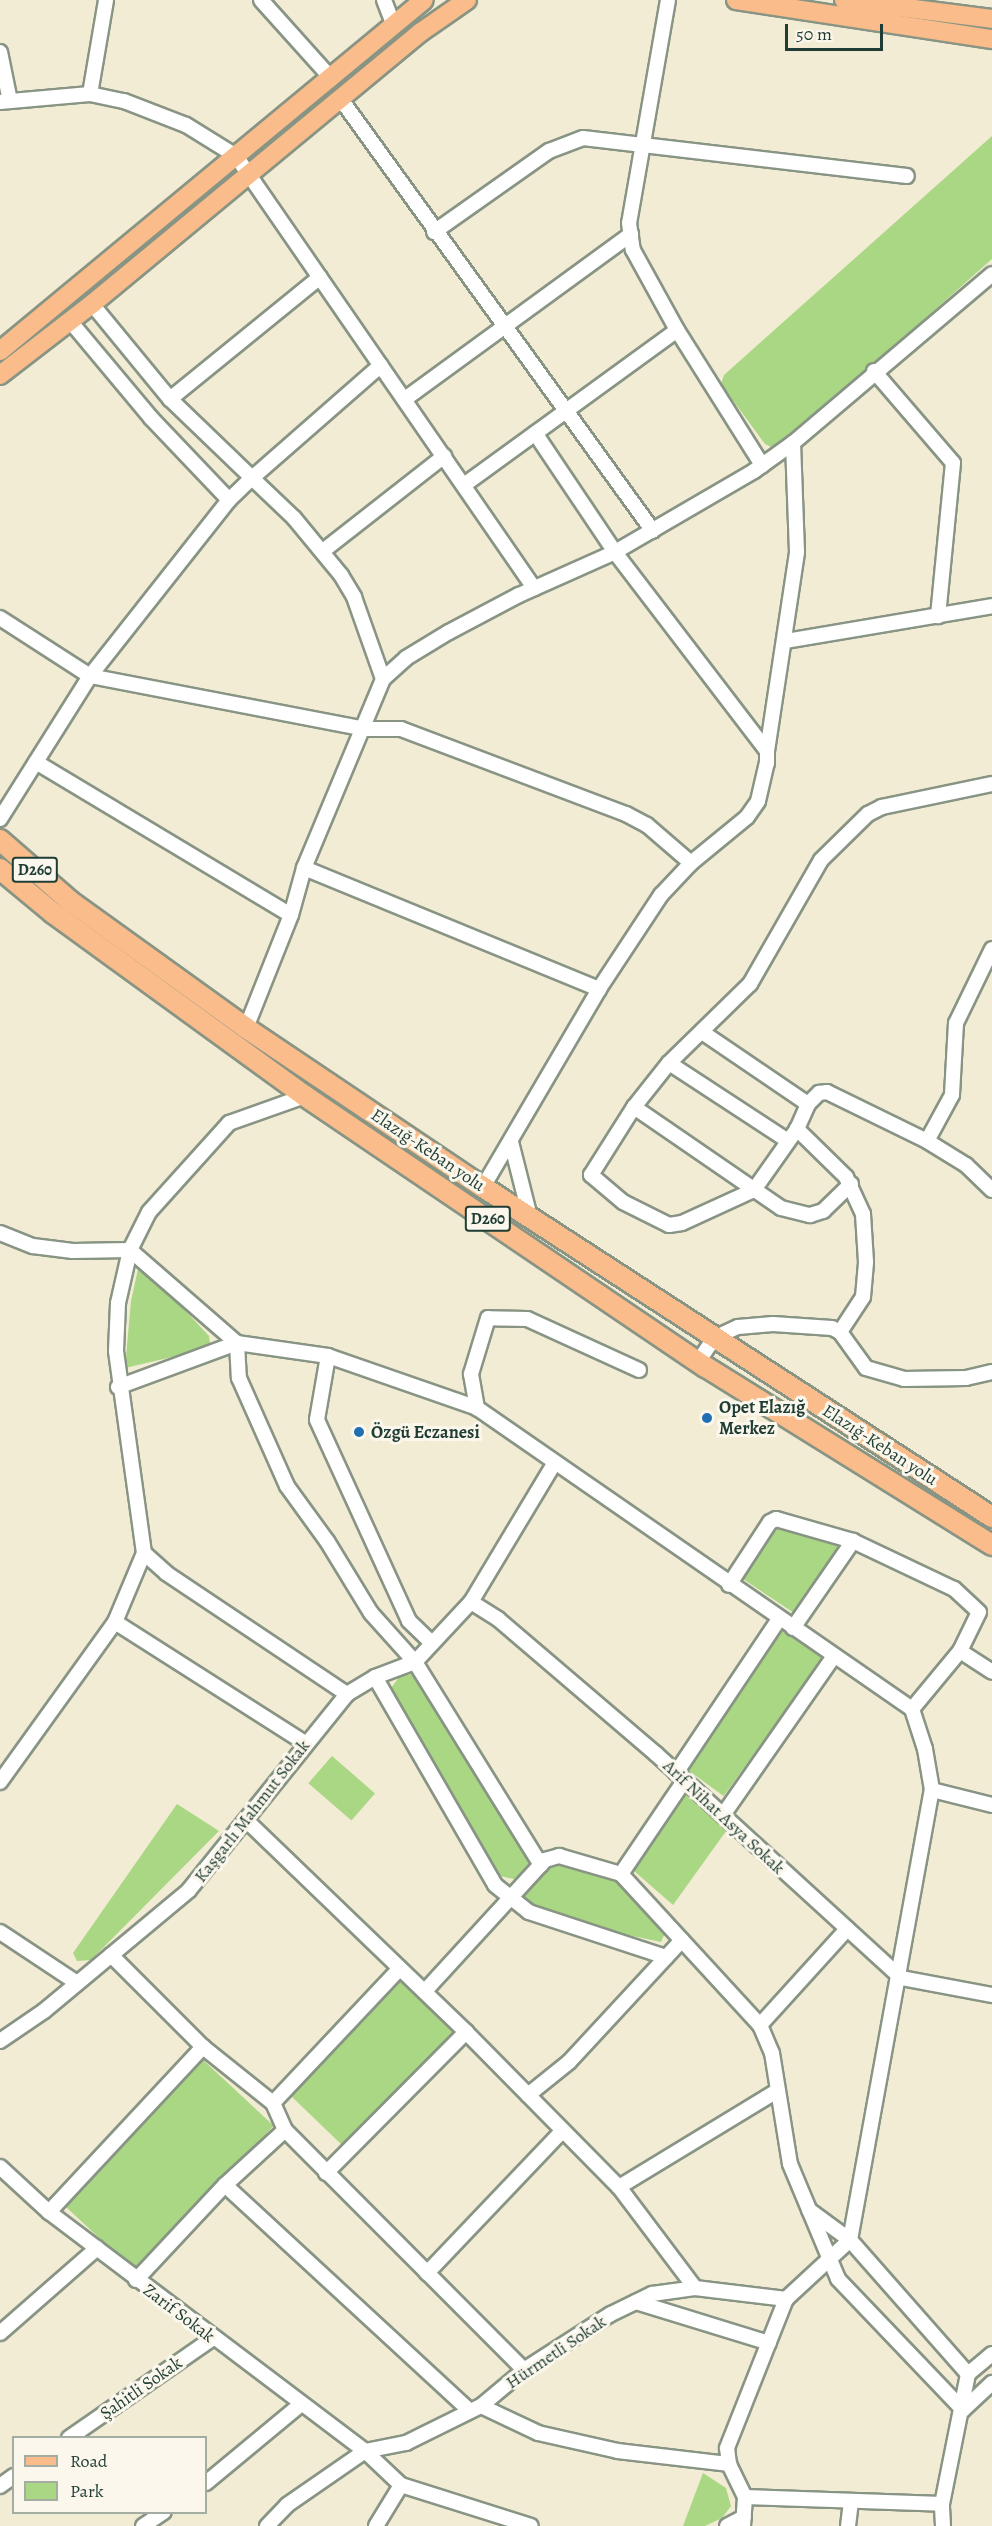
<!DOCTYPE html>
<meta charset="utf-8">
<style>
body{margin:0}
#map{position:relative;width:992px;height:2526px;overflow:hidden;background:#f2ecd5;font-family:Alegreya,serif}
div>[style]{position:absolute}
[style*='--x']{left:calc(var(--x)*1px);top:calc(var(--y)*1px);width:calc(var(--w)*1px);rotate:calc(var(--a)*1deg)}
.green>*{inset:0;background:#a9d783;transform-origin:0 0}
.roads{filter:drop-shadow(2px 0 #889484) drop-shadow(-2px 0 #889484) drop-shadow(0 2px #889484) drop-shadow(0 -2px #889484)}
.minor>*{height:14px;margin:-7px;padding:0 7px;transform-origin:7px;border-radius:7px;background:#fff}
.major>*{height:18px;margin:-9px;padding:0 9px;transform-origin:9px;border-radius:9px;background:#f9bc8a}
.highway>*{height:20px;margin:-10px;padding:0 10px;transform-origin:10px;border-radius:10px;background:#f9bc8a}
.dots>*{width:16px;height:16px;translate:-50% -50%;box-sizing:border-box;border:3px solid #fbf7ec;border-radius:50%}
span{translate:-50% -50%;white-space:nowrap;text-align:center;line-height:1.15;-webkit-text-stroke:6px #fbf7ec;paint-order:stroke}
.shield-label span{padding:2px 4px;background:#fbf7ec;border:2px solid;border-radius:4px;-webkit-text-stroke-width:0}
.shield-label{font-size:16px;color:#1f3d34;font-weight:700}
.street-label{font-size:18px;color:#1f3d34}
.poi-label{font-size:18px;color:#1f3d34;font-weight:700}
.left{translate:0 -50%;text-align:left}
.legend{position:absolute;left:12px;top:2436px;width:195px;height:78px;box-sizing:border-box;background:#fbf7ec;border:2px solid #a3ada2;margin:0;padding:8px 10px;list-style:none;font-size:18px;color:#1f3d34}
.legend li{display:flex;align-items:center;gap:12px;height:30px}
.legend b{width:30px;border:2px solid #a3ada2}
.scale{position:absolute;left:785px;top:24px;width:98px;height:27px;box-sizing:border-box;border:3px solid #1f3d34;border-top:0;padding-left:8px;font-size:18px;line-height:21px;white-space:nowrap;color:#1f3d34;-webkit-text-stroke:4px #fbf7ec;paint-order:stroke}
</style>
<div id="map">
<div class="green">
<i style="clip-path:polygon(992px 136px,992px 259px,783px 445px,773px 448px,765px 444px,721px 384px,724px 375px)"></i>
<i style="clip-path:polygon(138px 1269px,166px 1290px,209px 1336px,210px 1344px,202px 1350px,125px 1368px,131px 1301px)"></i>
<i style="clip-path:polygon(775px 1522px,843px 1541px,794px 1613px,740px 1577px)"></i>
<i style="left:785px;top:1628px;width:49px;height:172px;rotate:36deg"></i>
<i style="clip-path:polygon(414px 1674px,531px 1865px,518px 1880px,500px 1876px,391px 1688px,400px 1676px)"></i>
<i style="left:332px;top:1756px;width:57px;height:36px;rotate:41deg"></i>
<i style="clip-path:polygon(686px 1790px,729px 1827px,673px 1905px,633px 1870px,679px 1795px)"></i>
<i style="clip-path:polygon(177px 1804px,219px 1831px,91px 1960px,77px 1961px,73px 1953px)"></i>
<i style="clip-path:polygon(556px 1861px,622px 1881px,666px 1931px,661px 1942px,590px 1927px,521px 1900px)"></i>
<i style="clip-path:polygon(401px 1981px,453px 2033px,344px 2147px,289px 2094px,394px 1982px)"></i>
<i style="left:202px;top:2059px;width:98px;height:201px;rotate:43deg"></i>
<i style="clip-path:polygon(703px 2473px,726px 2488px,731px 2506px,722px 2518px,705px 2526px,683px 2526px)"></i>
</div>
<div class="roads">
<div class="minor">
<i style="--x:261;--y:0;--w:106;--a:48.1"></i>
<i style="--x:384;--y:0;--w:28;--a:69"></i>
<i style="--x:668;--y:0;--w:226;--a:99.9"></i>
<i style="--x:629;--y:223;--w:27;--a:82"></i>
<i style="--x:633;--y:250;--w:91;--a:61.2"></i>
<i style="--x:677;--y:330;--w:160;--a:57.8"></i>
<i style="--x:0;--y:52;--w:50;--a:78.5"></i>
<i style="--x:90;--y:94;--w:95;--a:-80.3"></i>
<i style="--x:340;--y:98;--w:534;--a:54.14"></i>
<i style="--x:0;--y:102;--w:90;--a:-5.1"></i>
<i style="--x:90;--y:94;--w:35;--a:12"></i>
<i style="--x:124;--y:101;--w:66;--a:21.2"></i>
<i style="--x:186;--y:125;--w:59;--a:31.8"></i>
<i style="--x:236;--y:156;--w:525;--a:55.4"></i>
<i style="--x:434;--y:232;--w:141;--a:-35.2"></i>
<i style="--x:549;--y:151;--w:36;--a:-21"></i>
<i style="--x:583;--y:138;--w:326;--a:6.7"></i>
<i style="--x:92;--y:304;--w:123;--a:50.6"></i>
<i style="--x:170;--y:399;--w:114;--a:43.9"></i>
<i style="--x:252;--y:478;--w:171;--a:-41.2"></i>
<i style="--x:70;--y:321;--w:126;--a:50.1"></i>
<i style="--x:151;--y:418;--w:113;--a:46.4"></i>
<i style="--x:874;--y:371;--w:121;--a:49.3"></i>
<i style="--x:953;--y:463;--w:154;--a:95.6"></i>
<i style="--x:170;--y:399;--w:193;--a:-39.1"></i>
<i style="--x:405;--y:399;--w:280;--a:-36.1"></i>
<i style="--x:464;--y:485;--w:263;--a:-36"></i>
<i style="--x:323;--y:551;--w:154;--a:-38.1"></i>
<i style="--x:0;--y:618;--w:107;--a:32.8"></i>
<i style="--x:90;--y:676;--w:280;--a:10.9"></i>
<i style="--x:365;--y:729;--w:36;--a:0"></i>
<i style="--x:401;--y:729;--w:241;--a:20.7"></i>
<i style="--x:626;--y:814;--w:24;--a:28"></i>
<i style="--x:647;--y:825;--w:58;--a:40.8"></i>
<i style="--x:786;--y:641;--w:209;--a:-9.6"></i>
<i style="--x:767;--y:751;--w:201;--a:-81.4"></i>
<i style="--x:797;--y:552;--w:109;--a:-92.1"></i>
<i style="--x:36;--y:762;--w:297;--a:31"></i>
<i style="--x:0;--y:819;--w:169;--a:-57.8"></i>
<i style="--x:90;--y:676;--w:224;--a:-51.7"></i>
<i style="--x:229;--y:500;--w:32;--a:-44"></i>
<i style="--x:252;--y:478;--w:58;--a:43.6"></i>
<i style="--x:294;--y:518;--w:74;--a:50.5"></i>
<i style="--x:341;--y:575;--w:26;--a:59"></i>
<i style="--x:354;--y:597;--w:87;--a:70.5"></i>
<i style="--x:304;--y:868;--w:319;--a:22.3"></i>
<i style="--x:992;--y:949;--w:82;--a:115.9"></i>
<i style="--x:956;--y:1023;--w:72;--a:93.2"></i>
<i style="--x:952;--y:1095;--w:52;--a:118.5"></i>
<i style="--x:927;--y:1141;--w:46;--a:31.6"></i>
<i style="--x:966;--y:1165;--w:36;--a:44"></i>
<i style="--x:246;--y:1028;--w:122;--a:-68.3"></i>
<i style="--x:291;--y:915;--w:49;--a:-74.5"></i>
<i style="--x:304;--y:868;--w:205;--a:-67.3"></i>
<i style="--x:383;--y:679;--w:31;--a:-42"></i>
<i style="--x:406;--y:658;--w:50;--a:-31.2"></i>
<i style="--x:449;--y:632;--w:79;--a:-27.9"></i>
<i style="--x:519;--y:595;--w:105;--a:-24.1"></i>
<i style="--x:615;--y:552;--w:161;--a:-30.2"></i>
<i style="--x:754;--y:471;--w:48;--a:-35.7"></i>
<i style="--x:793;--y:443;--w:261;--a:-40.3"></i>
<i style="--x:702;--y:1032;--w:128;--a:34.2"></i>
<i style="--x:669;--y:1063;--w:142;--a:33.2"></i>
<i style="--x:634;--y:1107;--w:178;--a:34.5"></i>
<i style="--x:781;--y:1208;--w:30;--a:14"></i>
<i style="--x:810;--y:1215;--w:14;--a:-17"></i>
<i style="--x:823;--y:1211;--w:39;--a:-44"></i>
<i style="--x:797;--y:1129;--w:75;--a:125.2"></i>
<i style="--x:754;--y:1190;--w:79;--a:155.4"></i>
<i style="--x:682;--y:1223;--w:13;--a:171"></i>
<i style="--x:669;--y:1225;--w:51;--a:-153.4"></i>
<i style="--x:623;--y:1202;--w:42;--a:-139.8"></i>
<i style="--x:591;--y:1175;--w:80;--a:-57.7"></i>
<i style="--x:634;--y:1107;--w:56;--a:-51.5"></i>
<i style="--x:669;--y:1063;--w:113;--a:-44.3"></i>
<i style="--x:750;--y:984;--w:143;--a:-60.2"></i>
<i style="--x:821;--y:860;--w:66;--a:-44.4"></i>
<i style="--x:868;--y:814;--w:16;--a:-27"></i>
<i style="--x:882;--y:807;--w:112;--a:-11.8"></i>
<i style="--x:511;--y:1142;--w:77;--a:75.8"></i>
<i style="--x:483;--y:1187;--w:229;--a:-59.6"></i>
<i style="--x:599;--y:989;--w:113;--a:-56.6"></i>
<i style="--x:661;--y:895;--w:44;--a:-46.8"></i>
<i style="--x:691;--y:863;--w:72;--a:-39.4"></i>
<i style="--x:747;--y:817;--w:19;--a:-55"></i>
<i style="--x:758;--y:801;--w:39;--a:-77"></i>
<i style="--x:767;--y:763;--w:12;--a:-90"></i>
<i style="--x:767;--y:751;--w:250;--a:-127.4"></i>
<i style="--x:615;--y:552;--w:143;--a:-123.9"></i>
<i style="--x:0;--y:1233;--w:35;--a:22"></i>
<i style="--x:33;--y:1246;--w:40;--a:7.1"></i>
<i style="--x:73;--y:1251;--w:57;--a:-1"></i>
<i style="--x:130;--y:1250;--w:142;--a:41"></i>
<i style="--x:237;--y:1343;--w:35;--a:87"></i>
<i style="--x:239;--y:1378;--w:118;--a:66"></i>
<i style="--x:287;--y:1486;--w:68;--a:54"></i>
<i style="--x:327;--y:1541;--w:84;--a:58.6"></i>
<i style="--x:371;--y:1613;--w:66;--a:48.1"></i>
<i style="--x:415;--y:1662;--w:239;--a:58.2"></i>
<i style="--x:840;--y:1332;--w:42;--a:-56.7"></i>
<i style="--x:863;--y:1297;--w:35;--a:-85"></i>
<i style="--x:866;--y:1262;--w:48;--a:-93.6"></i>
<i style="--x:863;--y:1214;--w:41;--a:-114.7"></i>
<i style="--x:846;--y:1177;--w:69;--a:-135.6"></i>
<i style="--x:797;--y:1129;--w:27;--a:-66"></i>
<i style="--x:808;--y:1104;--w:16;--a:-45"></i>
<i style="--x:819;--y:1093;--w:8;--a:-7"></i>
<i style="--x:827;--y:1092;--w:111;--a:26.1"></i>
<i style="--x:328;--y:1356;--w:65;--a:99.8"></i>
<i style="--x:317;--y:1420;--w:221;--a:65.4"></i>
<i style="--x:409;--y:1621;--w:32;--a:44"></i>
<i style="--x:698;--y:1362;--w:29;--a:-56"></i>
<i style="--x:714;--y:1338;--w:26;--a:-25"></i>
<i style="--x:738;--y:1327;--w:35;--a:-5"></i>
<i style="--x:773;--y:1324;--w:59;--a:3.9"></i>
<i style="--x:832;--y:1328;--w:9;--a:27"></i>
<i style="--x:840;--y:1332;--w:44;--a:54.2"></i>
<i style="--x:866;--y:1368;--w:40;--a:16"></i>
<i style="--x:904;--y:1379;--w:62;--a:-0.9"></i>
<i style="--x:966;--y:1378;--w:27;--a:-13"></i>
<i style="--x:639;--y:1370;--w:123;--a:-155.5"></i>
<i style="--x:527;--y:1319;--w:39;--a:-179"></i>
<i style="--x:488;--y:1318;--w:59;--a:106.9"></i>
<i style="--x:471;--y:1374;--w:35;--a:80"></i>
<i style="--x:477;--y:1408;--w:529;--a:34.68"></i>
<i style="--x:118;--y:1387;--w:127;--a:-20.3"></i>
<i style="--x:237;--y:1343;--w:92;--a:8.1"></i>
<i style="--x:328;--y:1356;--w:158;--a:19.2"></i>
<i style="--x:144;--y:1553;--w:30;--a:42"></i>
<i style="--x:166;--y:1573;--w:218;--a:33.8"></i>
<i style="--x:471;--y:1602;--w:32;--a:32"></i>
<i style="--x:498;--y:1619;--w:208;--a:40.5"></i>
<i style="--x:656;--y:1754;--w:332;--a:42.4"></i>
<i style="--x:901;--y:1978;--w:93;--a:10.6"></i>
<i style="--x:115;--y:1622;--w:225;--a:32.5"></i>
<i style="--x:793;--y:1628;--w:106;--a:-55.4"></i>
<i style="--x:960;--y:1651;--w:38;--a:33"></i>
<i style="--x:375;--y:1677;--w:240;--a:60"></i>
<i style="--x:495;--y:1885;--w:43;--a:38.5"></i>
<i style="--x:529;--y:1912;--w:144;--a:18.2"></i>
<i style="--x:676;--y:1773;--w:185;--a:-56.2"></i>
<i style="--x:0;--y:1782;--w:197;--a:-54.3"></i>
<i style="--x:115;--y:1622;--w:75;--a:-67.2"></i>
<i style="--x:144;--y:1553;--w:204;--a:-97.9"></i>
<i style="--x:116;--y:1351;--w:48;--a:-87.6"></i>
<i style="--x:118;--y:1303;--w:54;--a:-77.2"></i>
<i style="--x:130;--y:1250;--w:42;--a:-63.4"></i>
<i style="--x:149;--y:1212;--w:120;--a:-48"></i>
<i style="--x:229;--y:1123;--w:81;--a:-19.6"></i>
<i style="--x:932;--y:1790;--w:62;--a:14"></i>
<i style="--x:723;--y:1815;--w:194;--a:-55.1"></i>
<i style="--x:248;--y:1822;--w:303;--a:43.9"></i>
<i style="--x:466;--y:2032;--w:218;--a:45.4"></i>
<i style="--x:619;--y:2187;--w:126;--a:53"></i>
<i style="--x:621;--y:1874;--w:205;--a:47.4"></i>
<i style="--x:760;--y:2025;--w:30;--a:67"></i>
<i style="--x:772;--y:2053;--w:112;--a:80.8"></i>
<i style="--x:790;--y:2164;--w:125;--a:67.3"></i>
<i style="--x:838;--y:2279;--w:181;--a:46.3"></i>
<i style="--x:0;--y:1932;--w:92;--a:33.5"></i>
<i style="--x:111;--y:1955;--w:130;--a:45"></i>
<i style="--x:203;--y:2047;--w:90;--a:38.7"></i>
<i style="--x:273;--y:2103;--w:30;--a:66"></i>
<i style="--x:285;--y:2130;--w:339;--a:45.1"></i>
<i style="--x:425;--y:1991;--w:178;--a:-47.5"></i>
<i style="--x:545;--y:1860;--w:15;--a:-16"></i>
<i style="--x:559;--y:1856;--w:65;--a:16.2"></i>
<i style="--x:621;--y:1874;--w:112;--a:-55.9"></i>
<i style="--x:760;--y:2025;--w:130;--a:-47.8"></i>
<i style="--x:0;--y:2041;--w:53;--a:-34.3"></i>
<i style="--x:44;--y:2011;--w:189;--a:-39.8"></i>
<i style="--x:189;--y:1890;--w:252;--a:-51.1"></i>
<i style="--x:347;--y:1694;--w:33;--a:-31"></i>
<i style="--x:375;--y:1677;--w:43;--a:-20.6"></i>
<i style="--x:415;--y:1662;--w:82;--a:-47"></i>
<i style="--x:471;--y:1602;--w:161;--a:-59"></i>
<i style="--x:528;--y:2095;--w:53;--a:-38.8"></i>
<i style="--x:569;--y:2062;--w:166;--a:-47.2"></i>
<i style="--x:273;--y:2103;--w:185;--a:-46.7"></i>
<i style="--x:0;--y:2167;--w:67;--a:42.6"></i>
<i style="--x:49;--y:2212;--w:396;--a:37.1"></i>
<i style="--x:365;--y:2451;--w:50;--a:43.4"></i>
<i style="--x:401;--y:2485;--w:136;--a:17.5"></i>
<i style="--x:326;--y:2173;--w:199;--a:-45.2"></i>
<i style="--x:225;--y:2185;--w:332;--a:42.7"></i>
<i style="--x:619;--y:2187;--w:183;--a:-31.3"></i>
<i style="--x:809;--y:2210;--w:51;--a:36.2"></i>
<i style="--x:850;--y:2240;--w:179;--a:48.6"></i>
<i style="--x:49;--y:2212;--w:226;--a:-47"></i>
<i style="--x:427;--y:2273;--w:196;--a:-46.4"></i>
<i style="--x:136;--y:2280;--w:130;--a:-46.9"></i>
<i style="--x:225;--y:2185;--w:81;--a:-42.5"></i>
<i style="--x:636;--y:2302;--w:139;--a:17.1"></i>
<i style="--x:0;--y:2333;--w:129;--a:-41.2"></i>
<i style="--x:481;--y:2406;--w:63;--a:25.3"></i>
<i style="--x:538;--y:2433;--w:82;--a:12.7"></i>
<i style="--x:618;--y:2451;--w:112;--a:6.7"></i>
<i style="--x:963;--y:2410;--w:40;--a:-43"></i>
<i style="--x:69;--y:2438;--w:175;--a:-34.8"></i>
<i style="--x:206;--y:2483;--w:122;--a:-39.7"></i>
<i style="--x:0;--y:2486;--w:17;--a:-36"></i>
<i style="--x:745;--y:2497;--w:197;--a:2"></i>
<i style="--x:143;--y:2526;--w:25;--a:-34"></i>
<i style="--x:267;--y:2526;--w:29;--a:-46"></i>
<i style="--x:287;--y:2505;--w:95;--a:-34.7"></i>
<i style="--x:365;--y:2451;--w:42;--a:-11"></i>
<i style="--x:406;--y:2443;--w:84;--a:-26.3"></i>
<i style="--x:481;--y:2406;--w:56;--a:-39.9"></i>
<i style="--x:524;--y:2370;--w:103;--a:-32.8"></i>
<i style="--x:611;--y:2314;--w:46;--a:-26"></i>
<i style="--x:652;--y:2294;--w:43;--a:-7.9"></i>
<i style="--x:695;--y:2288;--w:92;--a:6.9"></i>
<i style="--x:786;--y:2299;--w:87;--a:-42.7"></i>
<i style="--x:850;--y:2240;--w:457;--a:-79.7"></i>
<i style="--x:932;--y:1790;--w:42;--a:-99.7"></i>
<i style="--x:925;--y:1749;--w:42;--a:-108"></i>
<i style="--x:912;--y:1709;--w:75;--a:-50.4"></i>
<i style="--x:960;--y:1651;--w:43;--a:-64"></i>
<i style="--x:979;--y:1612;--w:34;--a:-137"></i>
<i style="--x:954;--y:1589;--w:112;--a:-154.6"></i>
<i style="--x:853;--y:1541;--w:80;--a:-164.1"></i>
<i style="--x:776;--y:1519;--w:7;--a:153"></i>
<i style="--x:770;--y:1522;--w:75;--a:123.1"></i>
<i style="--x:376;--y:2526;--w:48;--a:-58.6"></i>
<i style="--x:727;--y:2526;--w:19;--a:-28"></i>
<i style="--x:743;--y:2526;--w:29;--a:-86"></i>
<i style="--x:745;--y:2497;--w:37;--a:-116"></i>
<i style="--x:729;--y:2464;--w:16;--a:-97"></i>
<i style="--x:727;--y:2448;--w:160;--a:-68.4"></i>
<i style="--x:848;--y:2526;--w:25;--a:-83"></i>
<i style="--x:943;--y:2526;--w:22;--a:-93"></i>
<i style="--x:942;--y:2504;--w:133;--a:-78.7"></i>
<i style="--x:968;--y:2374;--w:31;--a:-40"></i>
</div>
<div class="major">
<i style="--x:736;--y:0;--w:259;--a:8.7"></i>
<i style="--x:844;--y:0;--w:149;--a:7.3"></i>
<i style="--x:0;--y:351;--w:550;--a:-39.62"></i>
<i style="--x:0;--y:375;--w:116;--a:-37.7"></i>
<i style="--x:92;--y:304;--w:427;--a:-39.6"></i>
<i style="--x:421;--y:32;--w:56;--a:-34.8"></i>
</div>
<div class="highway">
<i style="--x:0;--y:840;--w:93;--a:41.1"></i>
<i style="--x:70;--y:901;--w:217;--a:35.8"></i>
<i style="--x:246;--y:1028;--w:285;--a:33.9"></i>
<i style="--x:483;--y:1187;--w:607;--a:32.96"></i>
<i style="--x:0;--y:869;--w:69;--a:39.7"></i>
<i style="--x:53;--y:913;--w:311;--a:36"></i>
<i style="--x:305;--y:1096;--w:484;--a:34.1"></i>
<i style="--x:706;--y:1367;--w:337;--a:31.9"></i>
</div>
</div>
<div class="dots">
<i style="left:707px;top:1418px;background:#1f6fb2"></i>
<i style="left:359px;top:1432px;background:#1f6fb2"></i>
</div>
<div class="shield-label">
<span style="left:35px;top:870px">D260</span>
<span style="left:488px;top:1219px">D260</span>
</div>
<div class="street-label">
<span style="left:428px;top:1150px;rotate:34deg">Elazığ-Keban yolu</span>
<span style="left:880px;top:1445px;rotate:33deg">Elazığ-Keban yolu</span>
<span style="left:252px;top:1811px;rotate:-52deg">Kaşgarlı Mahmut Sokak</span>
<span style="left:724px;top:1817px;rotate:43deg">Arif Nihat Asya Sokak</span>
<span style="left:179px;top:2313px;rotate:37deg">Zarif Sokak</span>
<span style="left:556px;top:2352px;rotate:-34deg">Hürmetli Sokak</span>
<span style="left:141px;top:2388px;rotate:-35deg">Şahitli Sokak</span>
</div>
<div class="poi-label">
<span class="left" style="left:719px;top:1418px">Opet Elazığ<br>Merkez</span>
<span class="left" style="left:371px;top:1432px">Özgü Eczanesi</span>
</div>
<ul class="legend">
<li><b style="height:8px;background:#f9bc8a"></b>Road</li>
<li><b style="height:16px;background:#a9d783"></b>Park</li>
</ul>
<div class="scale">50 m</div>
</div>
